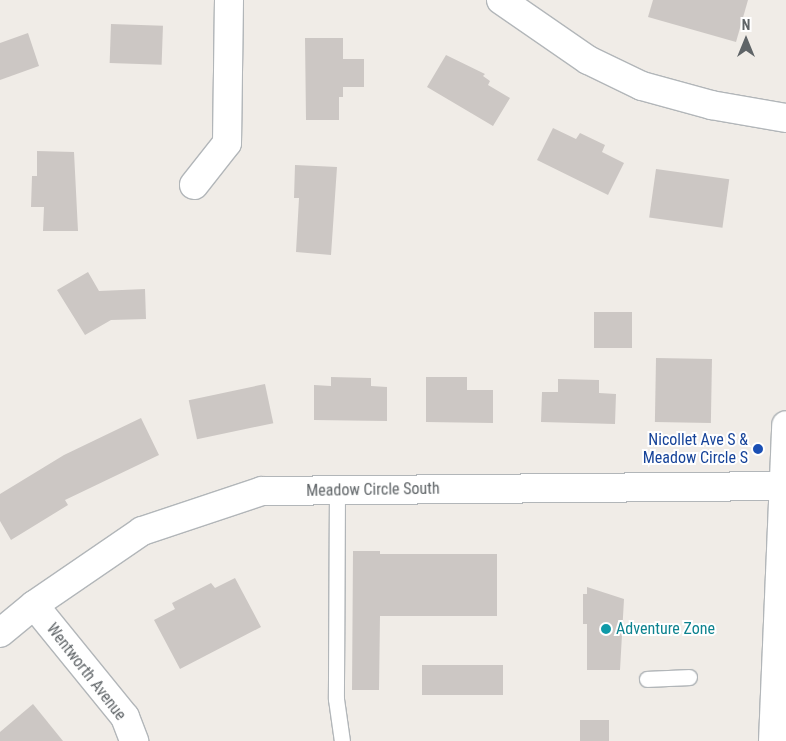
<!DOCTYPE html>
<style>
body{margin:0}
#map{position:relative;width:786px;height:741px;overflow:hidden;background:#f0ece7;font-family:"Roboto Condensed",sans-serif}
div>[style]{position:absolute}
[style*='--x']{left:calc(var(--x)*1px);top:calc(var(--y)*1px);width:calc(var(--w)*1px);rotate:calc(var(--a)*1deg)}
.building>*{inset:0;background:#ccc7c4;transform-origin:0 0}
.roads{filter:drop-shadow(1px 0 #b2b6b9) drop-shadow(-1px 0 #b2b6b9) drop-shadow(0 1px #b2b6b9) drop-shadow(0 -1px #b2b6b9)}
.lane>*{height:15px;margin:-7.5px;padding:0 7.5px;transform-origin:7.5px;border-radius:7.5px;background:#fff}
.street>*{height:28px;margin:-14px;padding:0 14px;transform-origin:14px;border-radius:14px;background:#fff}
.secondary>*{height:28px;margin:-14px;padding:0 14px;transform-origin:14px;border-radius:14px;background:#fff}
.dots>*{width:14px;height:14px;translate:-50% -50%;box-sizing:border-box;border:2px solid #fff;border-radius:50%}
span{translate:-50% -50%;white-space:nowrap;text-align:center;line-height:1.15;-webkit-text-stroke:4px #fff;paint-order:stroke}
.transit-label{font-size:16px;color:#164399}
.right{translate:-100% -50%;text-align:right}
.street-label{font-size:16px;color:#5f6467}
.culture-label{font-size:16px;color:#0d838f}
.left{translate:0 -50%;text-align:left}
.north{position:absolute;left:721px;top:15px;width:50px;height:50px;-webkit-text-stroke:4px #fff;paint-order:stroke;rotate:0deg;font-size:14px;font-weight:700;line-height:20px;text-align:center;color:#5f6467}
.north::after{content:'';display:block;margin:auto;width:18px;height:22px;background:#5f6467;clip-path:polygon(50% 0,100% 100%,50% 72%,0 100%)}
</style>
<div id="map">
<div class="building">
<i style="clip-path:polygon(653px 0,748px 0,736px 42px,648px 17px)"></i>
<i style="left:111px;top:24px;width:52px;height:39px;rotate:2deg"></i>
<i style="clip-path:polygon(28px 33px,39px 66px,0 80px,0 43px)"></i>
<i style="clip-path:polygon(305px 38px,343px 38px,343px 59px,364px 59px,364px 87px,343px 87px,343px 97px,339px 97px,339px 120px,306px 120px)"></i>
<i style="clip-path:polygon(446px 55px,485px 74px,483px 76px,490px 81px,488px 85px,510px 98px,493px 126px,427px 87px)"></i>
<i style="clip-path:polygon(553px 128px,576px 139px,580px 133px,605px 145px,602px 152px,624px 163px,608px 195px,537px 160px)"></i>
<i style="clip-path:polygon(37px 151px,74px 152px,78px 231px,43px 231px,44px 207px,31px 207px,32px 176px,37px 176px)"></i>
<i style="clip-path:polygon(295px 165px,337px 167px,331px 255px,296px 252px,299px 198px,294px 198px)"></i>
<i style="left:656px;top:169px;width:74px;height:49px;rotate:8deg"></i>
<i style="clip-path:polygon(88px 272px,99px 291px,145px 289px,146px 319px,111px 320px,85px 335px,57px 290px)"></i>
<i style="left:594px;top:312px;width:38px;height:36px"></i>
<i style="left:656px;top:358px;width:56px;height:64px;rotate:1deg"></i>
<i style="clip-path:polygon(331px 377px,371px 378px,371px 386px,387px 387px,387px 421px,314px 420px,314px 385px,331px 386px)"></i>
<i style="clip-path:polygon(426px 377px,467px 377px,467px 390px,493px 390px,493px 423px,426px 422px)"></i>
<i style="clip-path:polygon(558px 379px,599px 380px,599px 393px,616px 394px,615px 424px,541px 422px,542px 392px,558px 392px)"></i>
<i style="left:265px;top:384px;width:40px;height:78px;rotate:78deg"></i>
<i style="clip-path:polygon(141px 418px,159px 455px,65px 500px,68px 505px,11px 540px,0 521px,0 494px,64px 455px)"></i>
<i style="clip-path:polygon(353px 551px,380px 551px,380px 554px,497px 554px,497px 616px,380px 616px,379px 690px,352px 690px)"></i>
<i style="clip-path:polygon(235px 578px,261px 627px,180px 669px,154px 620px,175px 609px,172px 603px,211px 583px,215px 588px)"></i>
<i style="clip-path:polygon(587px 587px,624px 599px,620px 670px,587px 670px,587px 624px,583px 624px,583px 594px,587px 594px)"></i>
<i style="left:422px;top:665px;width:81px;height:30px"></i>
<i style="clip-path:polygon(33px 704px,63px 741px,0 741px,0 732px)"></i>
<i style="left:580px;top:720px;width:29px;height:21px"></i>
</div>
<div class="roads">
<div class="lane">
<i style="--x:337;--y:490;--w:209;--a:90.3"></i>
<i style="--x:336;--y:699;--w:42;--a:81.9"></i>
<i style="--x:647;--y:679;--w:42;--a:-2.7"></i>
</div>
<div class="street">
<i style="--x:501;--y:0;--w:106;--a:34.6"></i>
<i style="--x:588;--y:60;--w:60;--a:25.7"></i>
<i style="--x:642;--y:86;--w:72;--a:15.4"></i>
<i style="--x:711;--y:105;--w:76;--a:9.8"></i>
<i style="--x:194;--y:185;--w:53;--a:-51.8"></i>
<i style="--x:227;--y:143;--w:143;--a:-89.2"></i>
<i style="--x:34;--y:605;--w:144;--a:50.9"></i>
<i style="--x:125;--y:717;--w:26;--a:69"></i>
<i style="--x:0;--y:633;--w:44;--a:-39.5"></i>
<i style="--x:34;--y:605;--w:131;--a:-34.4"></i>
<i style="--x:142;--y:531;--w:126;--a:-18.4"></i>
<i style="--x:262;--y:491;--w:524;--a:-0.55"></i>
</div>
<div class="secondary">
<i style="--x:773;--y:741;--w:316;--a:-87.6"></i>
</div>
</div>
<div class="dots">
<i style="left:758px;top:449px;background:#1a4fb4"></i>
<i style="left:606px;top:629px;background:#0f9aa8"></i>
</div>
<div class="transit-label">
<span class="right" style="left:748px;top:449px">Nicollet Ave S &amp;<br>Meadow Circle S</span>
</div>
<div class="street-label">
<span style="left:373px;top:490px;rotate:-1deg">Meadow Circle South</span>
<span style="left:86px;top:672px;rotate:52deg">Wentworth Avenue</span>
</div>
<div class="culture-label">
<span class="left" style="left:616px;top:629px">Adventure Zone</span>
</div>
<div class="north">N</div>
</div>
